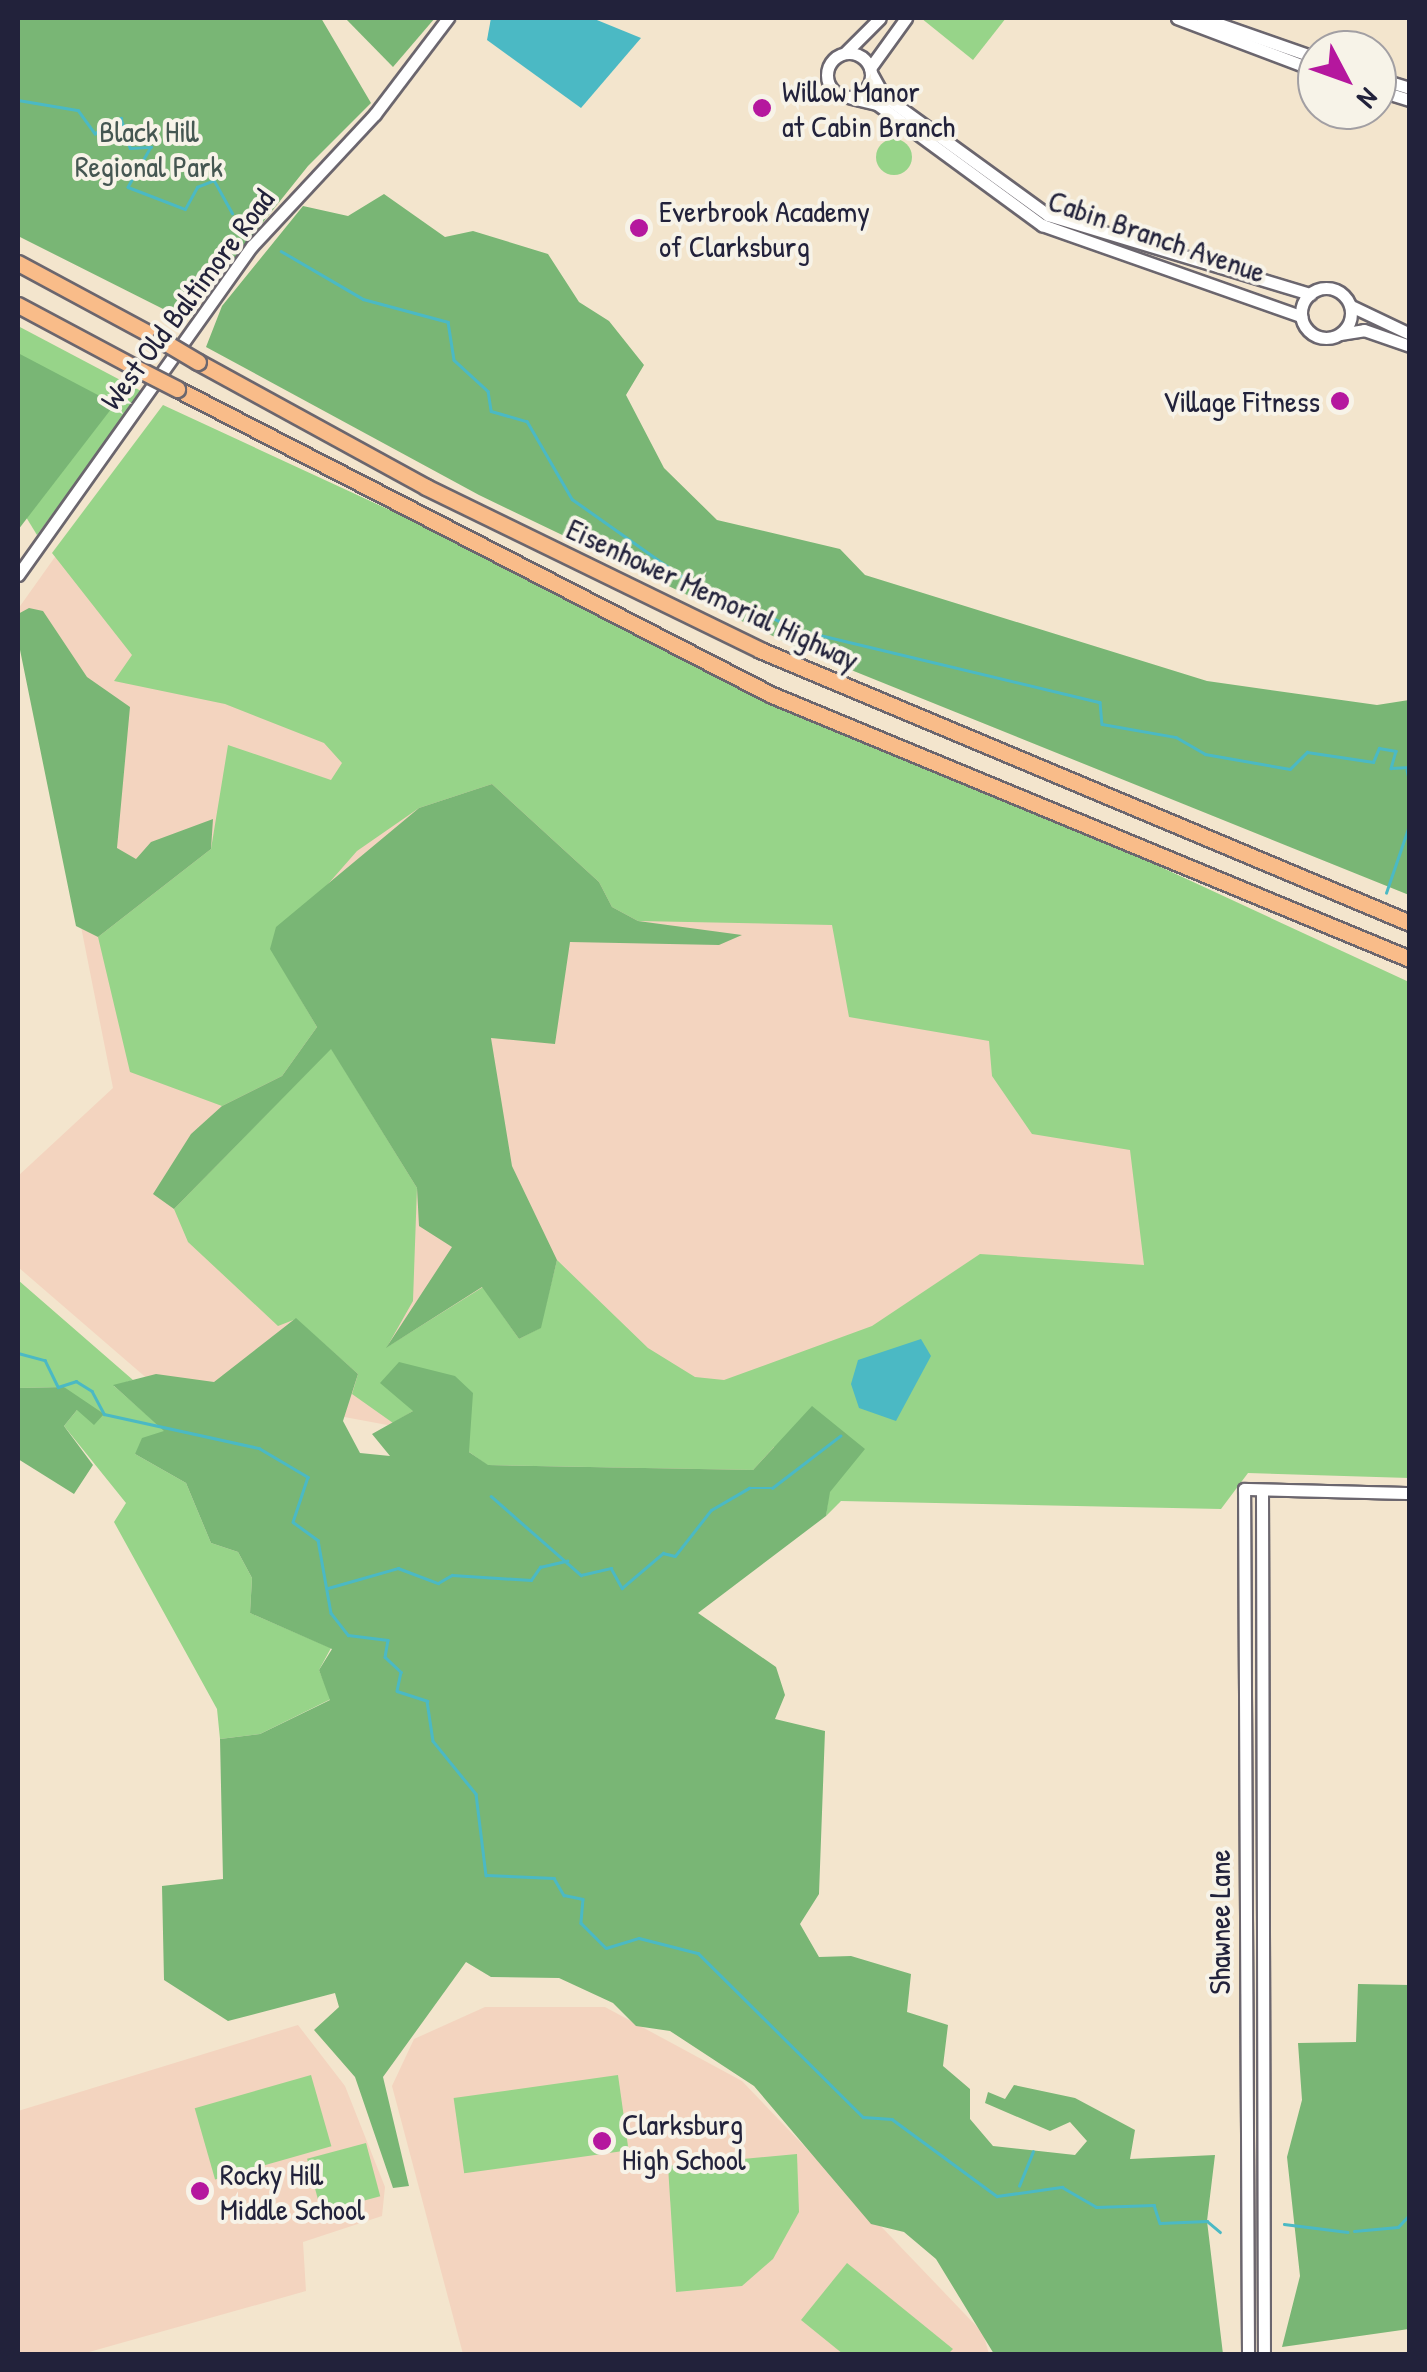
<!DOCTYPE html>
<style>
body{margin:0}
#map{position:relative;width:1427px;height:2372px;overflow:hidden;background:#f3e5cd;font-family:"Patrick Hand",sans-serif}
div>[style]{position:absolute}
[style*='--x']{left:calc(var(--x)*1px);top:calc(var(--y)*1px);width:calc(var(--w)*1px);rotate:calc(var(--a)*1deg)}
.built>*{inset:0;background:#f3d4bf}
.green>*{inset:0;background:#97d489;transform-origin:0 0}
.round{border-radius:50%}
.forest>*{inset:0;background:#79b675}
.water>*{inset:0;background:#4bb9c4}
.stream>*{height:2.5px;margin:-1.25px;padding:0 1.25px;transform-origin:1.25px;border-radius:1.25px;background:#4bb9c4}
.roads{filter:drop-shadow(2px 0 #6b666e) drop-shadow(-2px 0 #6b666e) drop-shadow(0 2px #6b666e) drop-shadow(0 -2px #6b666e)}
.minor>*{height:11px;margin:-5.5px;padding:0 5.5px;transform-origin:5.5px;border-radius:5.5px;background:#fff}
.minor>.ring{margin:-5.5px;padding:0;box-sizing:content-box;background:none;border:11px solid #fff;border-radius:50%}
.highway>*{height:15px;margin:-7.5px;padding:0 7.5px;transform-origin:7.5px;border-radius:7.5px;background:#f9bc89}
.bridges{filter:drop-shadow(2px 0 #6b666e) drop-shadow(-2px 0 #6b666e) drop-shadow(0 2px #6b666e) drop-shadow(0 -2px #6b666e)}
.highway-bridge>*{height:15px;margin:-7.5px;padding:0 7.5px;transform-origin:7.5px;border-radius:7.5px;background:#f9bc89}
.dots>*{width:28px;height:28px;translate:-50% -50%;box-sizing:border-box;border:5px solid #f7f3e8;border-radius:50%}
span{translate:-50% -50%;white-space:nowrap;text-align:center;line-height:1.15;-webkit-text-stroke:8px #f7f3e8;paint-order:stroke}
.poi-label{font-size:30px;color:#22223b}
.left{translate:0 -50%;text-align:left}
.right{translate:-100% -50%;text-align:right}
.park-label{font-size:30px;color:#455752}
.street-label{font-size:30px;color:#22223b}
.frame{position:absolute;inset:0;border:20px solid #22223b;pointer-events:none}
.north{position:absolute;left:1297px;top:30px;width:100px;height:100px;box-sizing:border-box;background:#f7f3e8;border:2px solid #a29fa3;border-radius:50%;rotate:131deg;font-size:28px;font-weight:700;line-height:40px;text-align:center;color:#22223b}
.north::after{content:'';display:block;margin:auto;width:35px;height:45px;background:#b5179e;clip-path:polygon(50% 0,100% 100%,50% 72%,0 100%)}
</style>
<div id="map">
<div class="built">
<i style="clip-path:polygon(163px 405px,1410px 1113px,1409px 1468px,635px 1471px,150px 1381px,18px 1267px,18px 1176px,113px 1088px,18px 609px)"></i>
<i style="clip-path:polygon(485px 2007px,605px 2007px,742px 2081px,983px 2333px,989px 2354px,463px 2354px,392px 2086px,414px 2039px)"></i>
<i style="clip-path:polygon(298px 2025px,345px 2086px,385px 2187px,382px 2216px,303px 2242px,306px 2291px,82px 2354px,18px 2354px,18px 2111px)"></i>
</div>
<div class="green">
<i style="clip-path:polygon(921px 18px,1006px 18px,973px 60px)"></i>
<i class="round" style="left:876px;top:139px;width:36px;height:36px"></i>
<i style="clip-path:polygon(18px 326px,143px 392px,37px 535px,18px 504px)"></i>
<i style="clip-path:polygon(163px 405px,1409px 982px,1409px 1478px,1248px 1473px,1221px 1509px,841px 1501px,826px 1516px,829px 1492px,774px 1447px,753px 1470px,487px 1465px,413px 1411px,393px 1423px,352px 1394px,358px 1374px,296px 1319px,278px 1326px,188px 1242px,174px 1209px,331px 1048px,417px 1188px,413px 1301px,387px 1347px,483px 1287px,519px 1339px,540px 1328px,557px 1260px,648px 1348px,695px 1377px,724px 1380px,872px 1326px,980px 1254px,1144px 1265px,1130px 1150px,1032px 1134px,992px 1076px,989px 1041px,849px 1017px,832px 925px,638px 921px,612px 907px,599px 882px,492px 784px,419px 808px,357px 851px,271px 949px,317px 1027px,282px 1076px,222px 1106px,130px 1072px,98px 937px,211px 849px,228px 745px,331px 780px,342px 763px,324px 743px,225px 704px,114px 681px,132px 655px,52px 553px)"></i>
<i style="clip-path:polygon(18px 1280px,133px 1380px,114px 1386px,165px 1431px,135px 1454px,186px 1483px,211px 1543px,238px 1552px,252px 1578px,250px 1613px,331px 1648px,319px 1670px,331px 1699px,260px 1734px,220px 1739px,217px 1709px,114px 1522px,126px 1503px,64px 1426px,77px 1410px,64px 1387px,18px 1388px)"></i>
<i style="left:311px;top:2075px;width:74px;height:121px;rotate:74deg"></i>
<i style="left:618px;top:2075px;width:76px;height:166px;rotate:82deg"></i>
<i style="left:366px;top:2143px;width:55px;height:61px;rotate:75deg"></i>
<i style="clip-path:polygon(797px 2154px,799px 2212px,773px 2259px,742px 2286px,676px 2292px,668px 2166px)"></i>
<i style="clip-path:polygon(847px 2263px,953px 2349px,948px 2354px,843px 2354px,801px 2320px)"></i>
</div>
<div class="forest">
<i style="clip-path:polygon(18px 18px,321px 18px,371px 103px,308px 166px,185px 320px,18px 236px)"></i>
<i style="clip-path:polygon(345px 18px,435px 18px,393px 67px)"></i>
<i style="clip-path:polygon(384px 194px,445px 237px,473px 231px,548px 254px,579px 302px,609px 321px,644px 365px,626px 395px,664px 468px,717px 520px,840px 549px,865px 575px,1207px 681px,1377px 705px,1409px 700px,1409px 895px,804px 651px,479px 495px,206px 347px,222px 306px,303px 206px,348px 216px)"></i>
<i style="clip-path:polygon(18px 353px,115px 404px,18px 530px)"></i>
<i style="clip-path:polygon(29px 608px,43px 611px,87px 677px,130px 707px,117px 848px,136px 859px,151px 842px,213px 819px,211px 849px,98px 937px,76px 926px,18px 640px,18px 614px)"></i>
<i style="clip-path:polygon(492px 784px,599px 882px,612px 907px,638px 921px,742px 935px,719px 945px,570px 942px,555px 1044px,491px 1038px,512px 1166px,557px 1260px,541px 1328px,519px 1339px,482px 1287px,386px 1348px,452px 1247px,419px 1226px,417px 1188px,331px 1049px,174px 1209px,153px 1194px,191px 1134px,222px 1106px,282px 1076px,317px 1027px,270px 949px,276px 927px,419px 808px)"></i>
<i style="clip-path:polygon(296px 1318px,358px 1374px,343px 1421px,360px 1453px,390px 1456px,372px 1434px,413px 1411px,380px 1383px,399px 1362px,455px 1376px,473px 1393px,469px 1452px,488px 1465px,753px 1470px,812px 1406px,865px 1449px,830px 1492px,826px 1516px,698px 1613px,776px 1667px,785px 1695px,775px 1719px,825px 1731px,819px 1894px,800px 1924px,819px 1957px,851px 1956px,911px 1974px,907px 2012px,948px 2025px,943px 2066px,970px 2089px,970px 2119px,993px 2146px,1075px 2155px,1087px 2141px,1070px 2122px,1050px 2131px,985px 2103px,988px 2092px,1005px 2099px,1014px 2085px,1075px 2098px,1135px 2130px,1130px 2159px,1215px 2155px,1207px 2221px,1223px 2354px,994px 2354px,936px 2259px,904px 2232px,871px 2224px,754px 2086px,670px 2031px,636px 2026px,613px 2003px,559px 1978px,491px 1977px,466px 1962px,383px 2077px,409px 2186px,393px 2188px,355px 2077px,314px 2030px,339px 2007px,335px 1993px,228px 2021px,164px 1980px,162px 1886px,223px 1879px,220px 1739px,260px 1734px,330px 1700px,319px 1670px,332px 1649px,250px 1613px,252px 1578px,238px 1552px,211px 1543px,186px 1483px,135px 1454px,142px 1438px,164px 1431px,113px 1385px,156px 1374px,214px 1382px)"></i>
<i style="clip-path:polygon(64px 1387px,104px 1414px,94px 1425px,77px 1410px,64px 1426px,93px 1465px,74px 1494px,18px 1459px,18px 1388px)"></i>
<i style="clip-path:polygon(1358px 1984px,1409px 1985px,1409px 2329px,1282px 2347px,1300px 2276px,1287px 2157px,1302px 2100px,1298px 2043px,1356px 2042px)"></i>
</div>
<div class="water">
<i style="clip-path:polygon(491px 18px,592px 18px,641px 38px,581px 108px,487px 40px)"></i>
<i style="clip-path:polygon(921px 1339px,931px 1356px,896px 1421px,859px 1408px,851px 1384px,858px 1360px)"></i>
</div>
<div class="stream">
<i style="--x:18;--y:100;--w:61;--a:9.5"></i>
<i style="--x:78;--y:110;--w:29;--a:54"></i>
<i style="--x:95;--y:133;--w:30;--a:-30"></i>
<i style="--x:121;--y:118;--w:31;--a:73"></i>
<i style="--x:130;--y:148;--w:21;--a:-3"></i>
<i style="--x:151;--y:147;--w:46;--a:119.9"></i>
<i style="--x:128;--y:187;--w:61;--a:21.1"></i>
<i style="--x:185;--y:209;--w:25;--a:-61"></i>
<i style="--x:197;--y:187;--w:18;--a:-22"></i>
<i style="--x:214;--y:180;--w:38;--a:61"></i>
<i style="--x:281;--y:251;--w:95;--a:30.3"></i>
<i style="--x:363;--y:299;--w:88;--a:15.1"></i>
<i style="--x:448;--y:322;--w:38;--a:81"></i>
<i style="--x:454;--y:360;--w:46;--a:42.4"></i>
<i style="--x:488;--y:391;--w:20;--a:81"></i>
<i style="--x:491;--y:411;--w:37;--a:16"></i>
<i style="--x:527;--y:421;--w:90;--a:60"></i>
<i style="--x:572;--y:499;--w:133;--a:35.2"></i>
<i style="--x:681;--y:576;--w:130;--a:24.6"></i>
<i style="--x:799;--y:630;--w:309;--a:13.5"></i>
<i style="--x:1100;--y:702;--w:22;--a:85"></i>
<i style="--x:1102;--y:724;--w:75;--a:10"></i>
<i style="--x:1176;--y:737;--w:34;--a:30"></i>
<i style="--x:1205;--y:754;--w:86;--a:10"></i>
<i style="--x:1290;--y:769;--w:24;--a:-45"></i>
<i style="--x:1307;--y:752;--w:67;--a:8.6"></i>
<i style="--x:1373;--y:762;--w:15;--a:-67"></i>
<i style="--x:1379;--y:748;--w:17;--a:10"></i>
<i style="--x:1396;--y:751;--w:18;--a:106"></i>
<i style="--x:1391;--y:768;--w:19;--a:-3"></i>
<i style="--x:1407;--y:770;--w:13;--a:77"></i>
<i style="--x:1386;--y:893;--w:74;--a:-71.1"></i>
<i style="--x:18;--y:1353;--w:28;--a:15"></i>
<i style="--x:45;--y:1360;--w:30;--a:64"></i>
<i style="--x:58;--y:1387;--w:19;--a:-18"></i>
<i style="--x:76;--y:1381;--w:19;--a:32"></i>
<i style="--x:92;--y:1391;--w:26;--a:62"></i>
<i style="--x:104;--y:1414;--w:159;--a:12.4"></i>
<i style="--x:259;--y:1448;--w:57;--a:30.6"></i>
<i style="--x:308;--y:1477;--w:47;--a:108.4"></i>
<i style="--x:293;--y:1522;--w:31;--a:36"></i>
<i style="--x:318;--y:1540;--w:74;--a:79.9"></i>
<i style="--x:331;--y:1613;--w:28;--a:52"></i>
<i style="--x:348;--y:1635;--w:40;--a:7.1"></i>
<i style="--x:388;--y:1640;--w:17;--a:100"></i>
<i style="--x:385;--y:1657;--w:22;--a:43"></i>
<i style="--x:401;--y:1672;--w:19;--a:102"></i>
<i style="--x:397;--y:1691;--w:32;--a:18"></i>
<i style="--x:427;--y:1701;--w:40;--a:81.5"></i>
<i style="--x:433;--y:1741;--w:68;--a:50.9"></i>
<i style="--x:476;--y:1794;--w:82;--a:83"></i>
<i style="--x:486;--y:1875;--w:68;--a:2.5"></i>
<i style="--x:554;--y:1878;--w:20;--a:60"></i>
<i style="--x:564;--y:1895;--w:19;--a:12"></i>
<i style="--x:583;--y:1899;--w:24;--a:95"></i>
<i style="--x:581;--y:1923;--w:35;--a:45"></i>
<i style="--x:606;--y:1948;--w:34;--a:-17"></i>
<i style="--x:639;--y:1938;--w:61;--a:14.3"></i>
<i style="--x:698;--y:1953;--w:233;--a:44.8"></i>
<i style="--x:863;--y:2117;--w:29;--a:4"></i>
<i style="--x:892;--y:2119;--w:130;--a:36.3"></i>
<i style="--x:997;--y:2196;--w:66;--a:-7.9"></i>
<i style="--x:1062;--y:2187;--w:39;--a:30"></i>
<i style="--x:1096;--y:2207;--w:58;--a:-2"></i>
<i style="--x:1154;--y:2205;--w:19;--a:72"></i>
<i style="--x:1160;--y:2223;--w:47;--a:-2.4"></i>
<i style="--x:1207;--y:2221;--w:17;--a:40"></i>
<i style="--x:491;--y:1496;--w:120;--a:41.3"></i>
<i style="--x:581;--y:1575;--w:31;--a:-13"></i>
<i style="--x:611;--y:1568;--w:23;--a:61"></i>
<i style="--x:622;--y:1588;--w:54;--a:-40.5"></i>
<i style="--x:663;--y:1553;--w:12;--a:14"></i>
<i style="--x:675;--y:1556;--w:58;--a:-52"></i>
<i style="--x:711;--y:1510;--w:44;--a:-30.1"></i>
<i style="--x:749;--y:1488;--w:23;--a:0"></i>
<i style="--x:772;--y:1488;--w:86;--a:-37.4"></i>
<i style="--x:328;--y:1588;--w:73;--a:-15.9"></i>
<i style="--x:398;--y:1568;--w:43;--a:20.6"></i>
<i style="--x:438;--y:1583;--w:16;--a:-30"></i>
<i style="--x:452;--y:1575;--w:79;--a:3.6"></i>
<i style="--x:531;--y:1580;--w:16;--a:-55"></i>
<i style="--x:540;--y:1567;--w:28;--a:-13"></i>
<i style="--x:1019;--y:2186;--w:37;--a:-68"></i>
<i style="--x:1284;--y:2224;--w:64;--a:7.2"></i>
<i style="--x:1354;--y:2231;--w:44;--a:-5.2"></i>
<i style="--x:1398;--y:2227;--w:18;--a:-47"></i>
</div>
<div class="roads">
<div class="minor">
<i style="--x:1177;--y:18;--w:150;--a:20.7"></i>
<i style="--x:1202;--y:18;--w:122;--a:19.2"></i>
<i class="ring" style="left:827px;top:53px;width:33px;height:33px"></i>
<i style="--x:845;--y:53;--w:49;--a:-45"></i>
<i style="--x:870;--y:68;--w:62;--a:-54.2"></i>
<i style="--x:871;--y:73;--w:26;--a:61"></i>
<i style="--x:884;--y:96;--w:203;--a:36"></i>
<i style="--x:1048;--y:215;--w:274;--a:16.8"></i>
<i style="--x:1377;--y:78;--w:34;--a:17"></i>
<i style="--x:1377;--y:90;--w:34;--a:17"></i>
<i style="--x:851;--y:98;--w:27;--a:13"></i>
<i style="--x:877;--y:104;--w:205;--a:36.3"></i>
<i style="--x:1042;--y:225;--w:275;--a:19.4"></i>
<i class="ring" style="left:1301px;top:288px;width:39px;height:39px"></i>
<i style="--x:1351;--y:306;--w:65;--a:25.4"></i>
<i style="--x:1340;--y:334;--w:24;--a:-9"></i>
<i style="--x:1364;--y:330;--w:49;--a:19.2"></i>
<i style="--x:18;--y:575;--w:404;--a:-54.6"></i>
<i style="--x:252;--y:246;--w:180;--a:-47"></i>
<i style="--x:375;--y:114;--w:121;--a:-52.8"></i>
<i style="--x:1262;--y:1490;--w:864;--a:89.87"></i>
<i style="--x:1248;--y:2354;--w:865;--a:-90.26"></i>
<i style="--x:1244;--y:1489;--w:166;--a:1.4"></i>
</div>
<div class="highway">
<i style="--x:18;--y:263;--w:162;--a:28.3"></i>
<i style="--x:18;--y:305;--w:136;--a:28.1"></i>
<i style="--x:198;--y:362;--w:260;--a:28.7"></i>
<i style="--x:426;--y:487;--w:372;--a:26"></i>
<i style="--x:760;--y:650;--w:705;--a:22.78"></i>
<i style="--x:177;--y:389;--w:669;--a:27.22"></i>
<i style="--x:772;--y:695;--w:690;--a:22.48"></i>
</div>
</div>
<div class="bridges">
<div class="highway-bridge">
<i style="--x:161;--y:340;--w:43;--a:30.7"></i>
<i style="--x:138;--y:369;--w:44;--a:27.1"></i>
</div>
</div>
<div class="dots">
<i style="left:762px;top:108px;background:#b5179e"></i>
<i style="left:639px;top:228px;background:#b5179e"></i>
<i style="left:1340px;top:401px;background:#b5179e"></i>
<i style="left:602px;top:2141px;background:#b5179e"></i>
<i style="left:200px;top:2191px;background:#b5179e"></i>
</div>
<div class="poi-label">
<span class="left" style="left:782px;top:108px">Willow Manor<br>at Cabin Branch</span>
<span class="left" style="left:659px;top:228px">Everbrook Academy<br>of Clarksburg</span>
<span class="right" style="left:1320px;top:401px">Village Fitness</span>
<span class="left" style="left:622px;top:2141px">Clarksburg<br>High School</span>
<span class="left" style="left:220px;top:2191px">Rocky Hill<br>Middle School</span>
</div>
<div class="park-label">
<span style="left:149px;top:148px">Black Hill<br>Regional Park</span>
</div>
<div class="street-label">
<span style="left:1157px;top:236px;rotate:19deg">Cabin Branch Avenue</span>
<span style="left:187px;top:299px;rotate:-53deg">West Old Baltimore Road</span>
<span style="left:713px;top:594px;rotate:25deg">Eisenhower Memorial Highway</span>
<span style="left:1219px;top:1922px;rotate:-90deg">Shawnee Lane</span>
</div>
<div class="frame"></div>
<div class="north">N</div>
</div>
